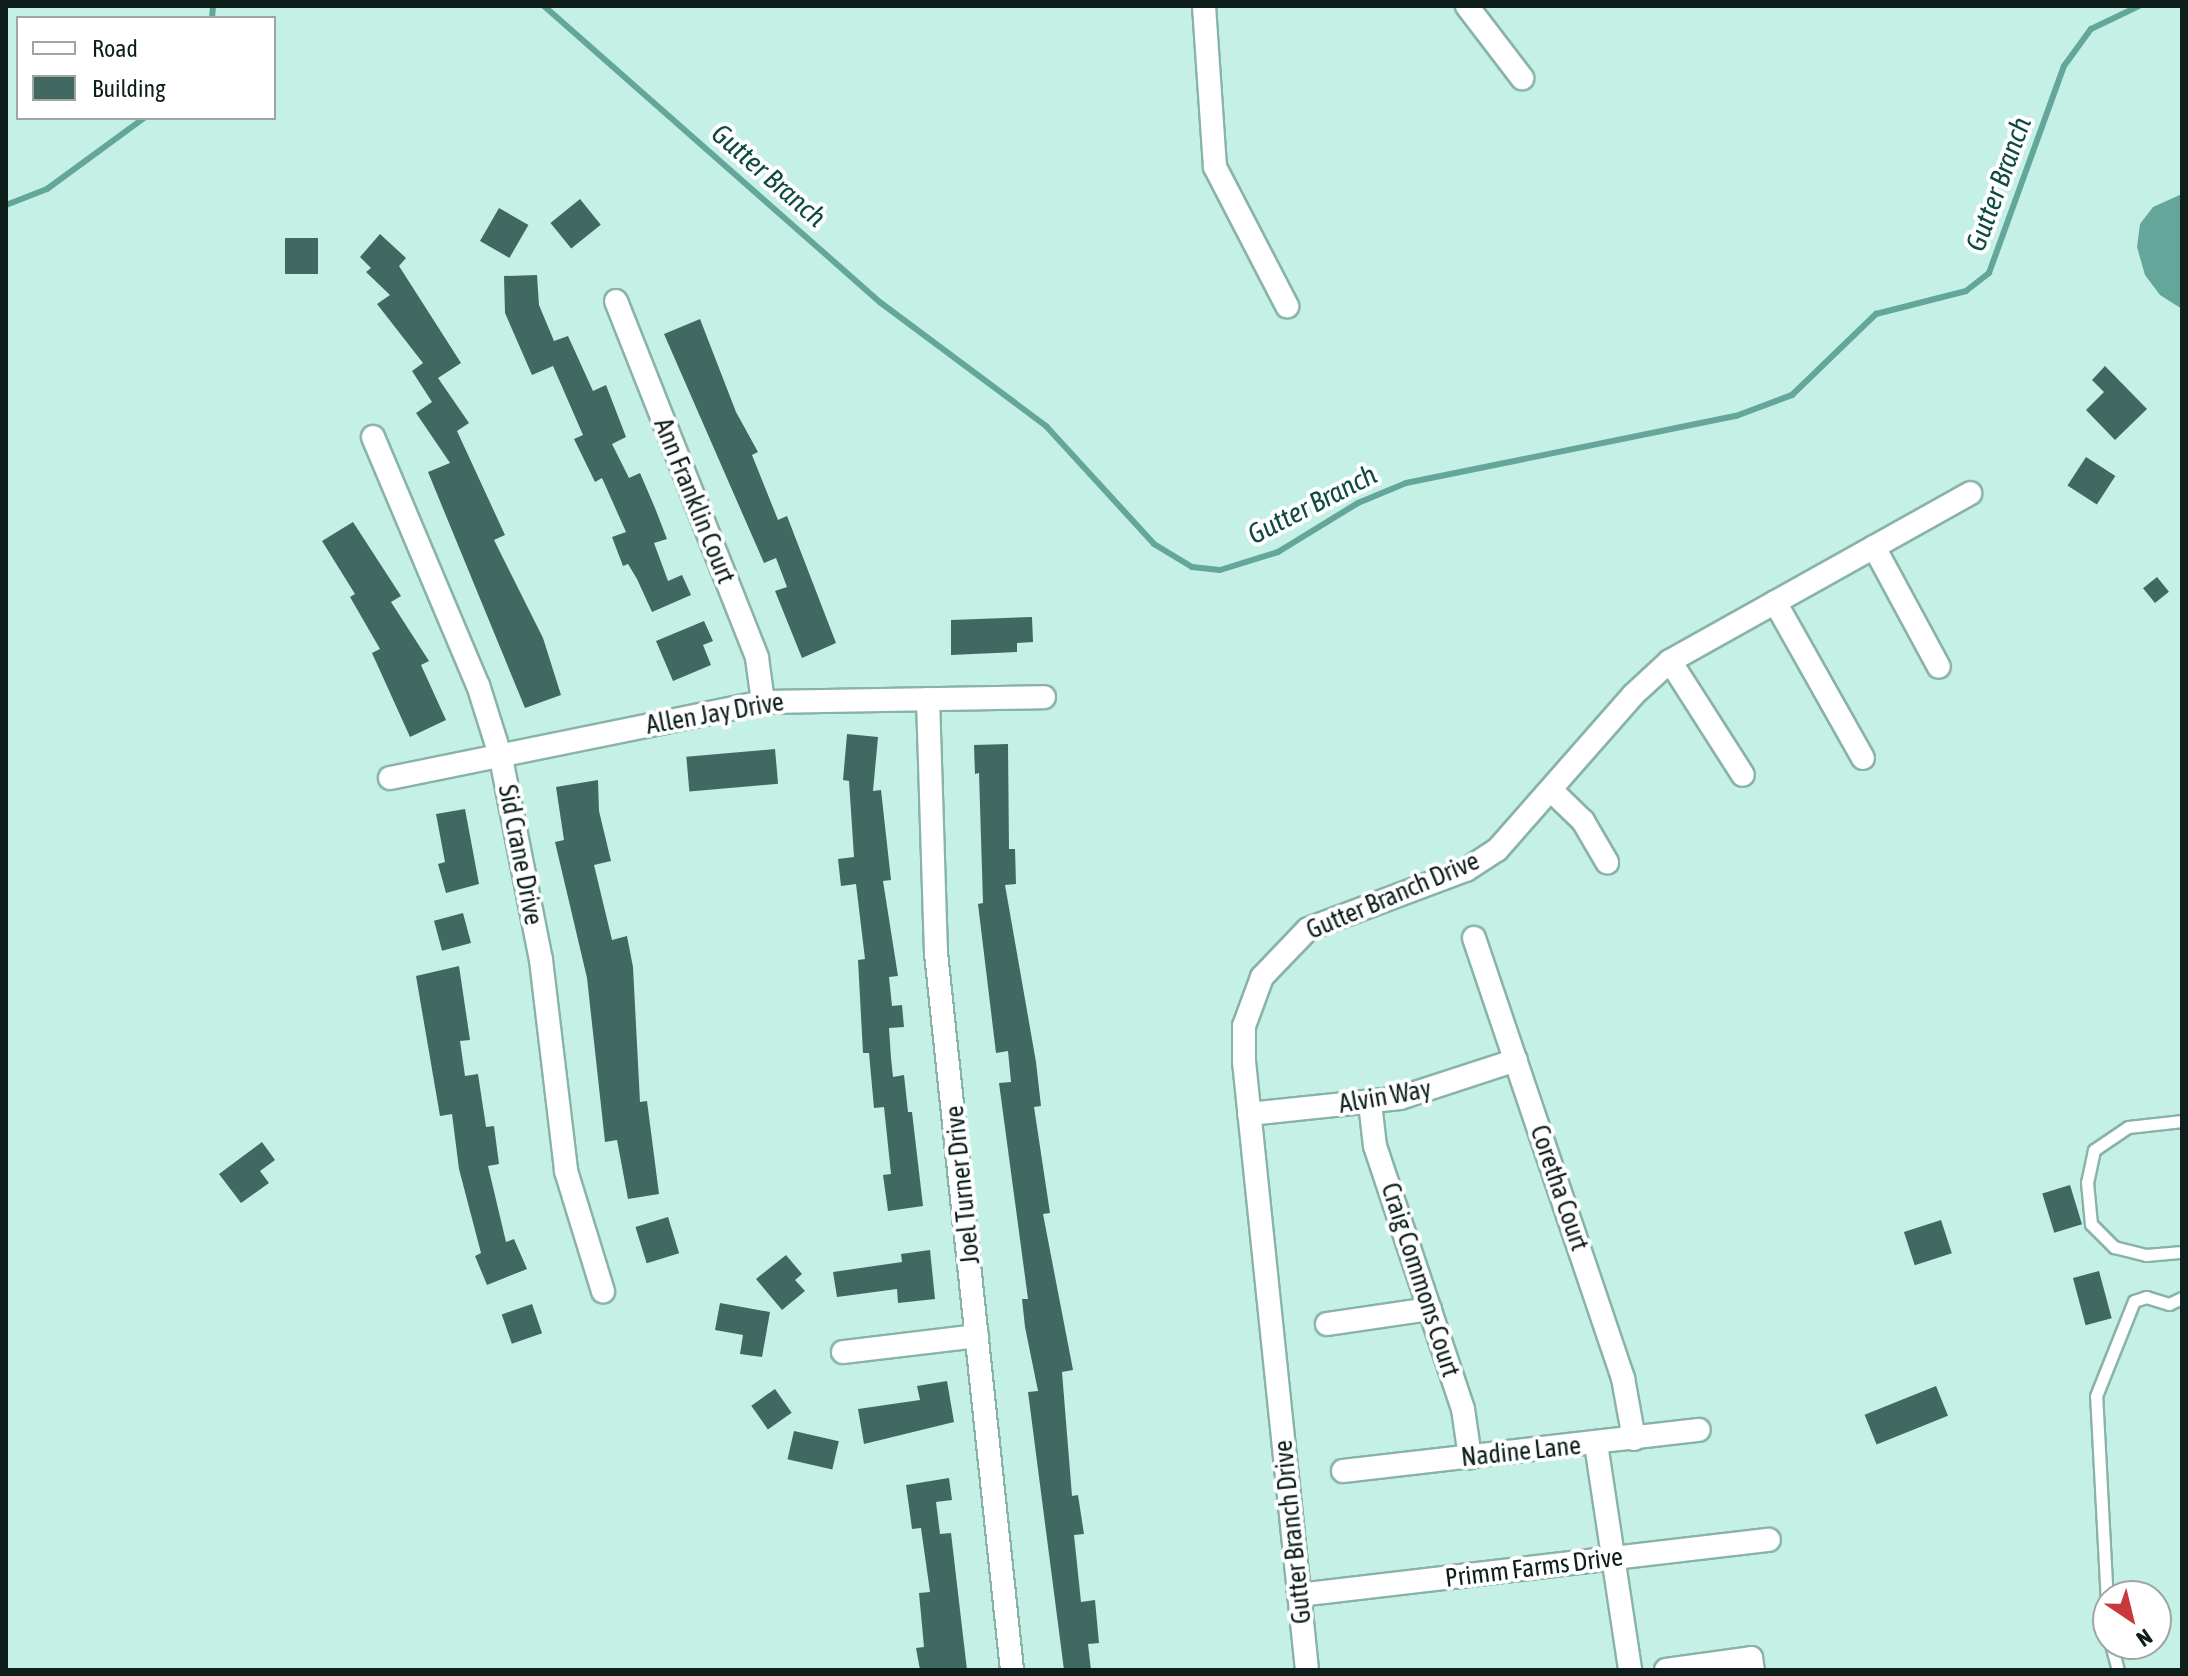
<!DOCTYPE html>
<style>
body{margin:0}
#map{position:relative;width:2188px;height:1676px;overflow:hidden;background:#c5f0e6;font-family:"Asap Condensed",sans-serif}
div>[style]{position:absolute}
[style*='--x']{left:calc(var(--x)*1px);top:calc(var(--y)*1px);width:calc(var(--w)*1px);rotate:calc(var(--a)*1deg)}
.water>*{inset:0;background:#64a79a}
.stream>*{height:6px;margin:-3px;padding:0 3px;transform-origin:3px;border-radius:3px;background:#64a79a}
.building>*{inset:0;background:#416961;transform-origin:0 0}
.roads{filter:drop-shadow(2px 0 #89b3aa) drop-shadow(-2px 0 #89b3aa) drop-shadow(0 2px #89b3aa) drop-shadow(0 -2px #89b3aa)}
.lane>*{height:11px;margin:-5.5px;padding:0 5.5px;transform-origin:5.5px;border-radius:5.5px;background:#fff}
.street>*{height:22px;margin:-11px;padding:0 11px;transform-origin:11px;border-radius:11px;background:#fff}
span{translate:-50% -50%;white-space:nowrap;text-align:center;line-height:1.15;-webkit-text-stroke:8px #fff;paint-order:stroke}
.street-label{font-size:26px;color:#0e1f1b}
.water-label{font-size:28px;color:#0d4a41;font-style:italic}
.frame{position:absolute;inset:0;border:8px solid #0e1f1b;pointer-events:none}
.legend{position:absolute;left:16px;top:16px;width:260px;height:104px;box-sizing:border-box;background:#fff;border:2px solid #9fa5a4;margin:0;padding:10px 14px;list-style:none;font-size:24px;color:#0e1f1b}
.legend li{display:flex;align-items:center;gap:16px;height:40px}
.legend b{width:40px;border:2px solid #9fa5a4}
.north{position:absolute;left:2092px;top:1580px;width:80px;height:80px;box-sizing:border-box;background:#fff;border:2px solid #9fa5a4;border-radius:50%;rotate:145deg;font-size:22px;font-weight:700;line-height:32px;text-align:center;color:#0e1f1b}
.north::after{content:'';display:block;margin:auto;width:28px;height:36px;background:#c8393d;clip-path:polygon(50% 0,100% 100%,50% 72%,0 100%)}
</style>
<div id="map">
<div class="water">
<i style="clip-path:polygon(2182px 194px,2182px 309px,2160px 295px,2145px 275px,2137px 247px,2140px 224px,2153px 207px)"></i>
</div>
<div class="stream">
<i style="--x:544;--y:6;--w:449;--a:41.4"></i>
<i style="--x:881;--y:303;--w:206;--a:36.7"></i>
<i style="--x:1046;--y:426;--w:160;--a:47.5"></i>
<i style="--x:1154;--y:544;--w:44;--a:31.2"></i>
<i style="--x:1192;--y:567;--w:28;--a:6"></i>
<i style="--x:1220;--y:570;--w:61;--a:-17.2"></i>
<i style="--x:1278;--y:552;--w:94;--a:-31.5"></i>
<i style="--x:1358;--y:503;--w:52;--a:-22.6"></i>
<i style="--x:1406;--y:483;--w:337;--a:-11.5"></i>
<i style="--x:1736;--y:416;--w:60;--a:-20.6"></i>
<i style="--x:1792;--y:395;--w:117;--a:-44"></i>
<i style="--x:1876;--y:314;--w:93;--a:-14.3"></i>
<i style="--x:1966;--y:291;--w:29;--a:-38"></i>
<i style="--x:1989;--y:273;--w:220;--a:-70.1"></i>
<i style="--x:2064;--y:66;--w:46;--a:-53.9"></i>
<i style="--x:2091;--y:29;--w:53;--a:-25.6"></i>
<i style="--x:212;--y:18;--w:12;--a:-85"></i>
<i style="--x:6;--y:205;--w:44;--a:-21.3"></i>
<i style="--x:47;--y:189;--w:120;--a:-36.2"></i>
</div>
<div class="building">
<i style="left:580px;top:199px;width:33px;height:38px;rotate:51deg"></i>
<i style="left:499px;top:208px;width:34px;height:38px;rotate:30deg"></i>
<i style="clip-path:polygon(380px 234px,406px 258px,399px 266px,461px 363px,438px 378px,469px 423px,457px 431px,505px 535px,494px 540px,543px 638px,561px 695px,525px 708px,428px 472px,450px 463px,416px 413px,432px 402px,412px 371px,423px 363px,377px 304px,390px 295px,366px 272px,371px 268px,360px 257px)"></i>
<i style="left:285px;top:238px;width:33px;height:36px"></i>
<i style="clip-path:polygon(537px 275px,539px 305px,554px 341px,568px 336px,593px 391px,606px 385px,626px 437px,612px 444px,629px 478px,640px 473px,655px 508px,667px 539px,654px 543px,668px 581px,682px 575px,691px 595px,652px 612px,637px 579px,628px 564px,623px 566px,612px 537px,626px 532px,602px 478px,595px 482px,574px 439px,583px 435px,553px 366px,532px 375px,505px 313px,504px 276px)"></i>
<i style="clip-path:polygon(700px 319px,736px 412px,758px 452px,752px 455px,778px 520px,787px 516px,836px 643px,802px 658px,775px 591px,787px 587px,776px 558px,764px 563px,664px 334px)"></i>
<i style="clip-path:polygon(2105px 366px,2147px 409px,2115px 440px,2086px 410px,2104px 392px,2092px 380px)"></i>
<i style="left:2086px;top:457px;width:35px;height:34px;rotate:33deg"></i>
<i style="clip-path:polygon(353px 522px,401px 596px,391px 602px,429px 661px,421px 665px,446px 720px,410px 737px,372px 653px,380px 649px,350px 597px,355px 594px,322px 541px)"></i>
<i style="left:2157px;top:577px;width:19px;height:18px;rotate:51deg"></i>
<i style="clip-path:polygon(1032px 617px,1033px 642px,1017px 643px,1017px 652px,951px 655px,951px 620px)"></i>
<i style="clip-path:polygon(704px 621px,713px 641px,703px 645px,711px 665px,673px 681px,656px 641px)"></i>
<i style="clip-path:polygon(847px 734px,878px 737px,873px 791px,881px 790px,891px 880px,883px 881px,898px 976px,889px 977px,892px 1006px,902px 1005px,904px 1027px,889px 1028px,891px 1058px,893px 1077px,904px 1075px,908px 1112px,912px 1112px,923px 1206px,888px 1211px,883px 1175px,891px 1174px,884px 1107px,874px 1108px,869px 1053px,863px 1053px,858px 960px,865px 959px,856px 884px,841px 886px,838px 859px,854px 857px,849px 781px,843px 780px)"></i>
<i style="clip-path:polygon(1008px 744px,1009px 849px,1015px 849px,1016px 884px,1005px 885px,1036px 1062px,1041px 1106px,1034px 1107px,1050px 1213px,1043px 1214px,1073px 1370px,1062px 1372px,1072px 1496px,1078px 1495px,1084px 1534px,1074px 1535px,1081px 1602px,1095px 1600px,1099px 1643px,1088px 1644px,1091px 1670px,1064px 1670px,1028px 1392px,1038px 1391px,1025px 1327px,1022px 1299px,1028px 1299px,999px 1083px,1011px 1082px,1008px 1051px,996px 1053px,978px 904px,983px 903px,979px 773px,975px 774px,974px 745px)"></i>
<i style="left:775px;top:749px;width:35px;height:89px;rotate:85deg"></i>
<i style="clip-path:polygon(598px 780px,599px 811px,611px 861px,594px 865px,612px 940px,627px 936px,633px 967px,640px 1102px,647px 1101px,659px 1194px,628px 1199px,617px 1140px,605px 1142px,587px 978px,555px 842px,564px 840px,556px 787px)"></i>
<i style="clip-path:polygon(465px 809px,479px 884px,446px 893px,438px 864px,445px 862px,436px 814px)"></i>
<i style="left:463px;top:913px;width:31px;height:30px;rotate:75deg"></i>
<i style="clip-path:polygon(459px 966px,470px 1040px,460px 1041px,465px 1076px,478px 1074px,486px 1127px,494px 1126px,499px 1164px,488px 1166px,506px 1242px,514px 1239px,527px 1269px,487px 1285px,475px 1256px,481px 1253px,459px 1169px,452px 1114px,440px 1116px,416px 976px)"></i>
<i style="clip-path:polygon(262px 1142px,275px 1160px,260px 1171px,269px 1183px,241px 1203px,219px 1174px)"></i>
<i style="left:2070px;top:1185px;width:41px;height:29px;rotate:73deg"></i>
<i style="left:668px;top:1217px;width:38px;height:34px;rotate:73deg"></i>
<i style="left:1941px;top:1220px;width:35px;height:39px;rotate:72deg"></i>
<i style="clip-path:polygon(930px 1250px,935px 1299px,898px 1303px,897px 1289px,837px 1297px,833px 1272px,902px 1262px,901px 1254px)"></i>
<i style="clip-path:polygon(786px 1255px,802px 1274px,795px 1280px,805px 1291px,782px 1310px,756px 1279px)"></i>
<i style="left:2099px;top:1271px;width:49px;height:27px;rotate:75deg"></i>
<i style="clip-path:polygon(720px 1303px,770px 1312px,762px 1357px,740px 1354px,743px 1335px,715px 1330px)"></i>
<i style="left:532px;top:1304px;width:31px;height:32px;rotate:71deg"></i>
<i style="clip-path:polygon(947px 1381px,954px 1422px,864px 1444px,858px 1409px,920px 1400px,917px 1386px)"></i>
<i style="left:1936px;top:1386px;width:32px;height:77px;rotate:68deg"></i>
<i style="left:775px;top:1389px;width:29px;height:29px;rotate:55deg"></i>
<i style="left:794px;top:1431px;width:46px;height:29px;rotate:13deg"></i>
<i style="clip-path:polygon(949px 1478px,952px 1500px,936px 1502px,940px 1534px,951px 1533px,967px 1670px,920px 1670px,916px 1648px,924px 1647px,919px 1593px,930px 1592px,921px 1528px,912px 1529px,906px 1485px)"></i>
</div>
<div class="roads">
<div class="lane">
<i style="--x:2182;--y:1121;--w:54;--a:173.7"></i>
<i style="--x:2128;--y:1127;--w:41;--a:145.9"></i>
<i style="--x:2094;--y:1150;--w:33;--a:102"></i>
<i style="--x:2087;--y:1182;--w:42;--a:84.6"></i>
<i style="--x:2091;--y:1224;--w:33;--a:45"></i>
<i style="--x:2114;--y:1247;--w:33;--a:14"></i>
<i style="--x:2146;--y:1255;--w:36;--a:-5"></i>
<i style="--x:2108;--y:1622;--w:226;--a:-93"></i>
<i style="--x:2096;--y:1396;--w:102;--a:-68.2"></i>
<i style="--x:2134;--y:1301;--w:13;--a:-18"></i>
<i style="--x:2146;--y:1297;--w:24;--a:17"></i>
<i style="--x:2169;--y:1304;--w:14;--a:-25"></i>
<i style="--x:2111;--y:1644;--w:27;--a:75"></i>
</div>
<div class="street">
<i style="--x:1204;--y:6;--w:161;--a:86.1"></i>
<i style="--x:1215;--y:167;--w:157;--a:62.6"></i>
<i style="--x:1467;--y:6;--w:91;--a:52.6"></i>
<i style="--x:616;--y:301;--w:384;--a:68.4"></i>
<i style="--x:757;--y:658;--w:44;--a:82.2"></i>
<i style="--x:373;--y:437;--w:269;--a:67.1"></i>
<i style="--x:478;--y:685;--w:77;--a:72.5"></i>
<i style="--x:501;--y:758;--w:206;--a:78.8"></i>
<i style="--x:541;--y:960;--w:212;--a:83.2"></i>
<i style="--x:566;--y:1171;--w:126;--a:72.9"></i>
<i style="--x:1874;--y:547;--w:136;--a:61.6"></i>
<i style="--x:1775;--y:602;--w:179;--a:60.6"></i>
<i style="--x:1670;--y:661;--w:135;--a:57.4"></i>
<i style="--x:928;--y:699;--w:254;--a:88.2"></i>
<i style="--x:936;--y:953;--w:721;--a:83.95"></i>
<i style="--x:390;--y:778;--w:381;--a:-11.5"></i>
<i style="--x:763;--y:702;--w:281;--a:-1"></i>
<i style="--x:1551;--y:790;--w:45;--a:44.1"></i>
<i style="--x:1583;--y:821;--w:48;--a:59.7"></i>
<i style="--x:1474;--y:938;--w:465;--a:71.3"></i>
<i style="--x:1623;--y:1378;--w:62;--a:79.8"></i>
<i style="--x:1370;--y:1103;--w:43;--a:83.4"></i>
<i style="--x:1375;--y:1146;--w:277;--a:71.5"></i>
<i style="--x:1463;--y:1409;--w:49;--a:81.7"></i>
<i style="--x:1249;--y:1114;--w:152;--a:-6"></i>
<i style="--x:1400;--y:1098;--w:122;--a:-18.1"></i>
<i style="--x:1327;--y:1324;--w:104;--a:-8.3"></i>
<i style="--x:843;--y:1352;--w:135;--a:-6.8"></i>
<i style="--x:1596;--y:1444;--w:229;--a:81.4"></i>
<i style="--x:1343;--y:1471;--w:358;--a:-6.6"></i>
<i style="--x:1299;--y:1595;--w:473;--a:-6.7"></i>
<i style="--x:1307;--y:1670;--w:612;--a:-95.91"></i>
<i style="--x:1244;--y:1061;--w:35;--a:-90"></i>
<i style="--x:1244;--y:1026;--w:52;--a:-69.8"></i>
<i style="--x:1262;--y:977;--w:66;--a:-46.2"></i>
<i style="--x:1308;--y:929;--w:169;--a:-20.5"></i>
<i style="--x:1466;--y:870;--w:37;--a:-33"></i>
<i style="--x:1497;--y:850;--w:206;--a:-48.7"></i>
<i style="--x:1633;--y:695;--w:50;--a:-42.6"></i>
<i style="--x:1670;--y:661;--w:344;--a:-29.2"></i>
<i style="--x:1666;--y:1670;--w:86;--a:-8"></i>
<i style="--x:1751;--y:1658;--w:12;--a:81"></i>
</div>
</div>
<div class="street-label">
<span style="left:694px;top:501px;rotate:68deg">Ann Franklin Court</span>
<span style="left:715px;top:714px;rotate:-10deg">Allen Jay Drive</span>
<span style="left:520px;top:855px;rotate:79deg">Sid Crane Drive</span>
<span style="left:1393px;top:896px;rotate:-23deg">Gutter Branch Drive</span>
<span style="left:1385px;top:1097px;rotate:-10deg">Alvin Way</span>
<span style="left:963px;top:1185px;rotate:-96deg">Joel Turner Drive</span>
<span style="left:1559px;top:1188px;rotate:71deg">Coretha Court</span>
<span style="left:1420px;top:1280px;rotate:72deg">Craig Commons Court</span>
<span style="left:1521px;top:1452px;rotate:-6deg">Nadine Lane</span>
<span style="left:1293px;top:1532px;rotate:-96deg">Gutter Branch Drive</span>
<span style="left:1534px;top:1568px;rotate:-7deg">Primm Farms Drive</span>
</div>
<div class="water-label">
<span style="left:769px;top:175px;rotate:41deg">Gutter Branch</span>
<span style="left:1998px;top:184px;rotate:-70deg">Gutter Branch</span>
<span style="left:1312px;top:504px;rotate:-27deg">Gutter Branch</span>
</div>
<div class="frame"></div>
<ul class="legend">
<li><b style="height:10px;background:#fff"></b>Road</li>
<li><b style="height:22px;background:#416961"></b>Building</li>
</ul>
<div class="north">N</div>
</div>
